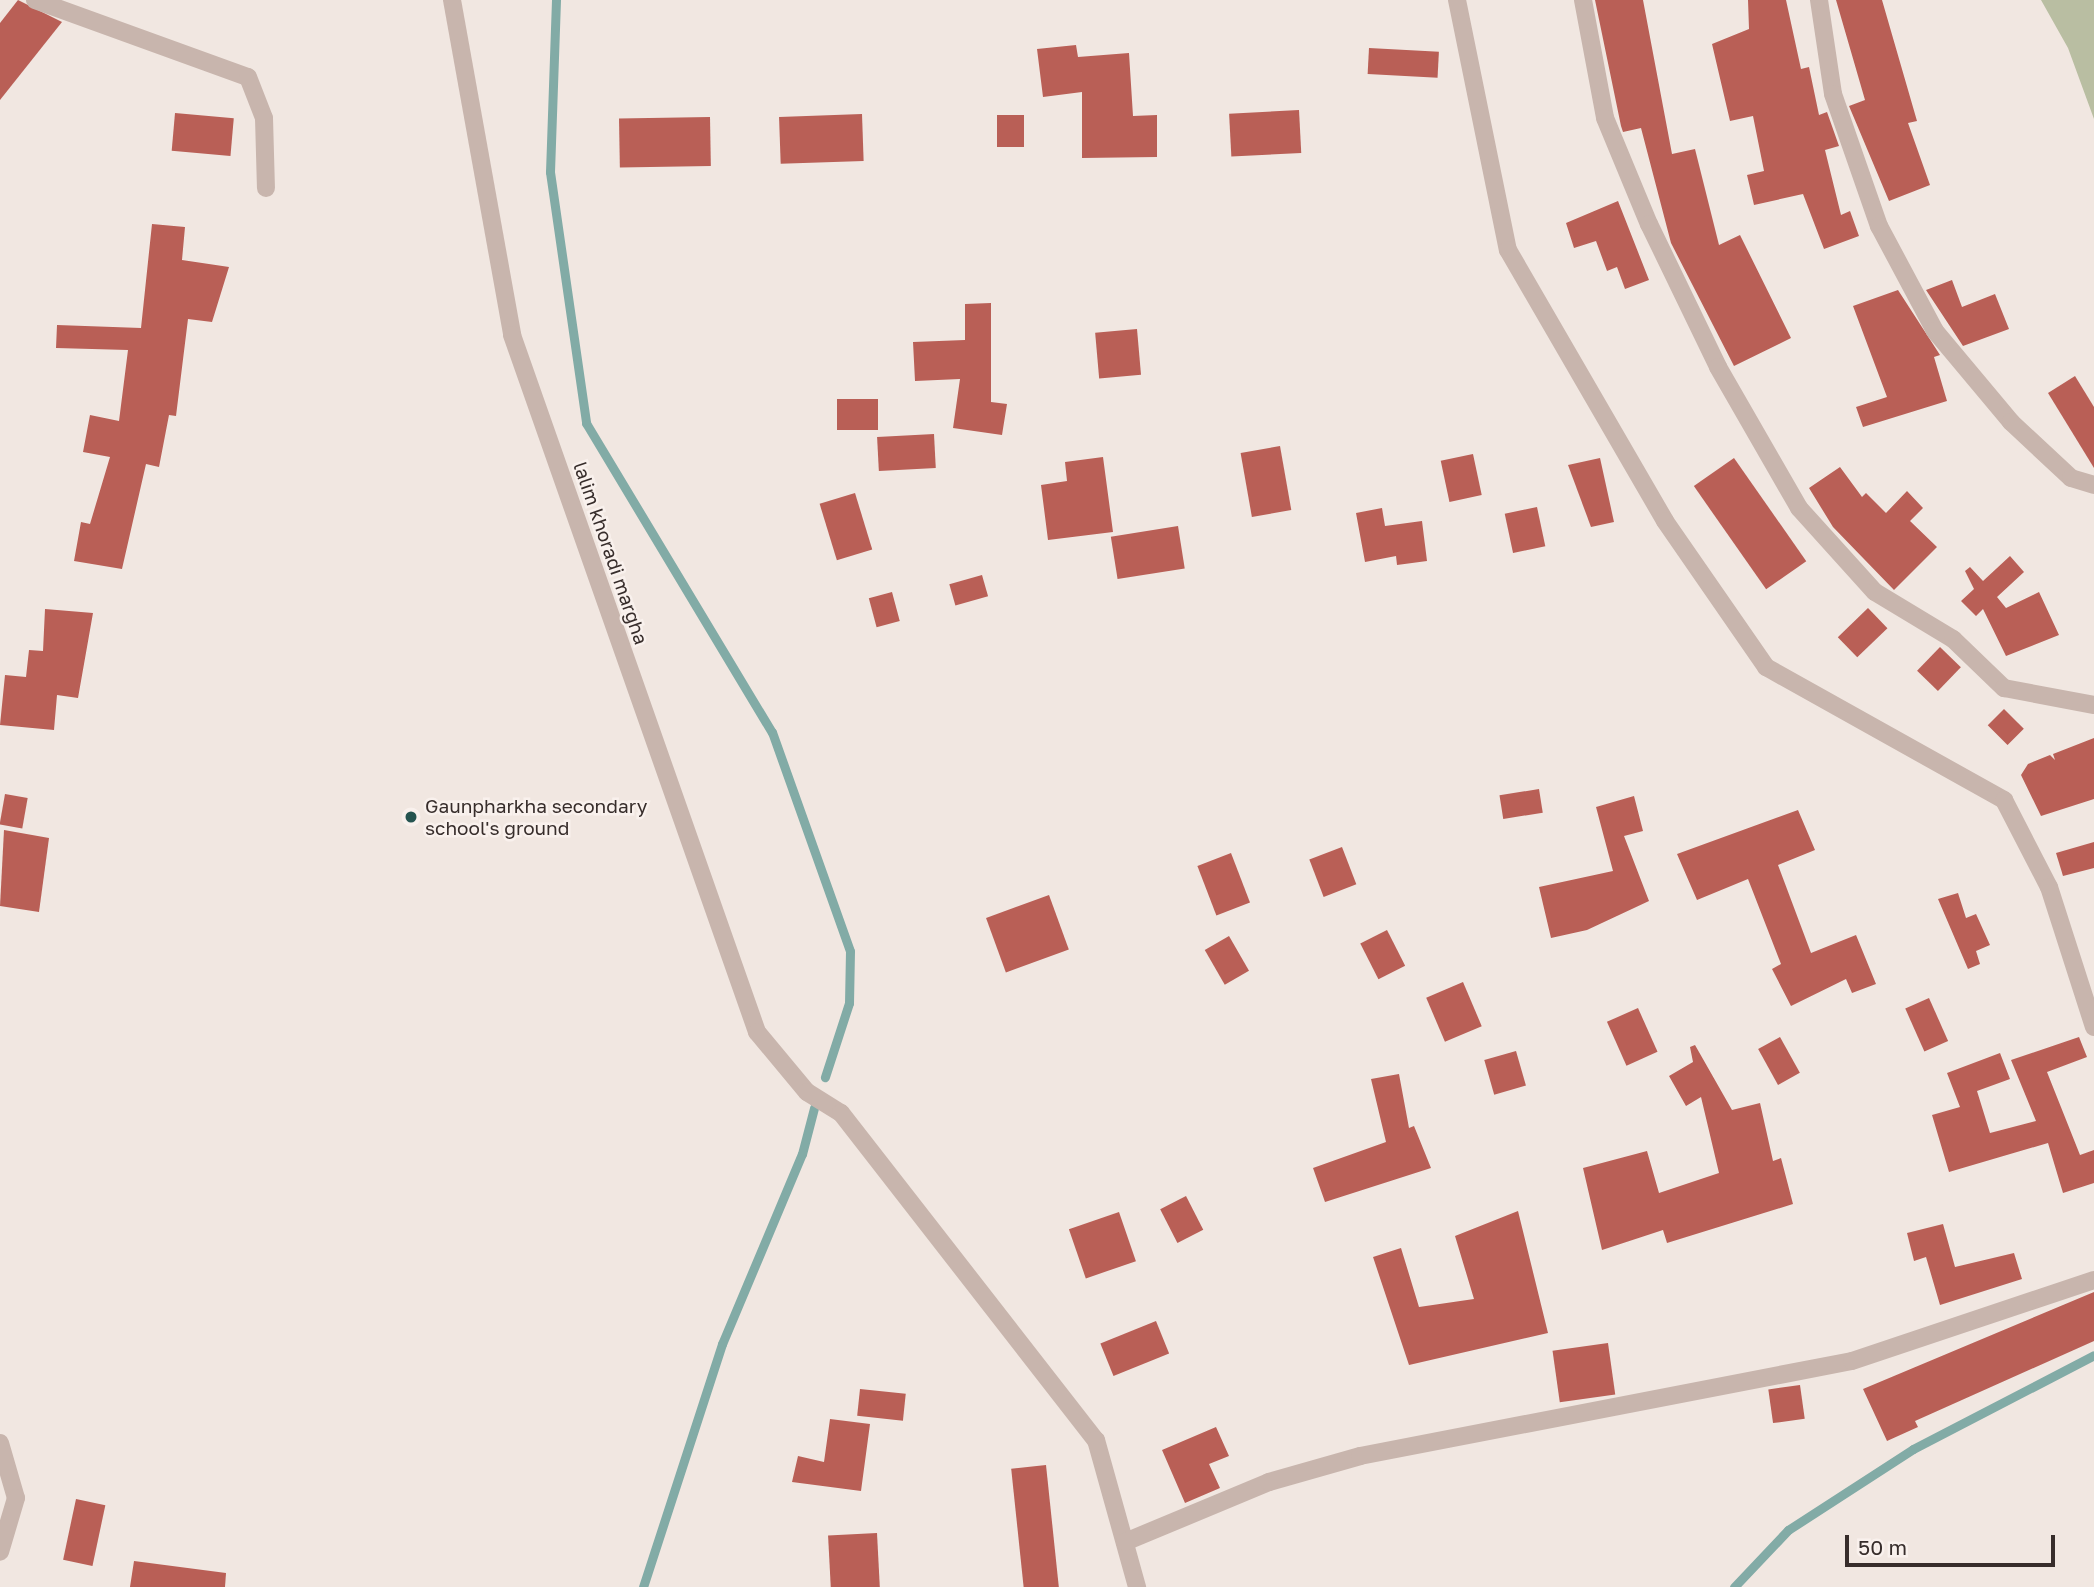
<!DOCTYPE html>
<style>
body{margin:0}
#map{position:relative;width:2094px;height:1587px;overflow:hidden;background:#f1e7e1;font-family:"Golos Text",sans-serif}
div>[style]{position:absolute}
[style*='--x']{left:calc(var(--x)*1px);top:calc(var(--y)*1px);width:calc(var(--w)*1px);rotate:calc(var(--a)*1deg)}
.green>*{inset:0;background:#b9bea2}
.stream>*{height:9px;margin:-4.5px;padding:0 4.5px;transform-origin:4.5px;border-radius:4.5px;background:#82aba6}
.building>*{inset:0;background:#b95f56;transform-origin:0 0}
.minor>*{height:18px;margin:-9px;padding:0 9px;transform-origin:9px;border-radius:9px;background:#c8b5ad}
.dots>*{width:19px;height:19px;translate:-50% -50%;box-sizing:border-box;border:4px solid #f9f1ed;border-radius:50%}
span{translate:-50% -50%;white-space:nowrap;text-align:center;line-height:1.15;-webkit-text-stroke:5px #f9f1ed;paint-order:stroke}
.street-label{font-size:19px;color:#372d2b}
.poi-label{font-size:19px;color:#372d2b}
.left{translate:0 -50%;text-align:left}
.scale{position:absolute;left:1845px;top:1535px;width:210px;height:32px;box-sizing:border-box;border:4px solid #372d2b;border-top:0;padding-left:9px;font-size:21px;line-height:24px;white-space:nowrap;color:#372d2b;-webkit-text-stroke:5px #f9f1ed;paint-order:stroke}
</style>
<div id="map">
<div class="green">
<i style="clip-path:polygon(2041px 0,2094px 0,2094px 119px,2068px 48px)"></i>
</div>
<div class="stream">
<i style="--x:556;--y:0;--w:172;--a:92"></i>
<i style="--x:550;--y:172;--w:254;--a:81.8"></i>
<i style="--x:586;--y:423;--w:361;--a:59"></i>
<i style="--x:772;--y:732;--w:232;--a:70.4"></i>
<i style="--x:850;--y:951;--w:52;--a:91.1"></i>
<i style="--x:849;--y:1003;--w:78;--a:108"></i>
<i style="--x:643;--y:1587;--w:256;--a:-72"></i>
<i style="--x:722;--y:1344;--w:206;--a:-67.2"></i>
<i style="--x:802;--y:1154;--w:48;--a:-75.4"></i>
<i style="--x:1734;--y:1587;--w:79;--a:-46.5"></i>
<i style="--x:1788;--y:1530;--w:149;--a:-32.9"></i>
<i style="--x:1913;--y:1449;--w:204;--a:-27.4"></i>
</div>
<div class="building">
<i style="clip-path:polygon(18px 0,62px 22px,0 100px,0 23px)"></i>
<i style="clip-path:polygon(1595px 0,1643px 0,1672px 154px,1695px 149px,1719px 245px,1740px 235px,1791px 338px,1734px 366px,1671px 243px,1641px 128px,1623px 132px,1621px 126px)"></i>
<i style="clip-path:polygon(1748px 0,1786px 0,1801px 69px,1809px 67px,1819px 115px,1827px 112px,1839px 146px,1825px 150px,1841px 215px,1850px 211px,1859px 236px,1824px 249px,1803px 194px,1754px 205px,1747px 175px,1764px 171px,1753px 116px,1730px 121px,1712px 44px,1749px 29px)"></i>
<i style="clip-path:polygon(1836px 0,1882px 0,1917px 121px,1908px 123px,1930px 185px,1889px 201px,1849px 106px,1865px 100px)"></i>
<i style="clip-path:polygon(1076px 45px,1078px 57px,1129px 53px,1133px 116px,1157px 115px,1157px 157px,1082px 158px,1082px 92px,1043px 97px,1037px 49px)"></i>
<i style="left:1369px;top:48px;width:70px;height:26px;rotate:3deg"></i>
<i style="left:1299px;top:110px;width:43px;height:70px;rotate:87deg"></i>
<i style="left:175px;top:113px;width:59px;height:38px;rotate:5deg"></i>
<i style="left:862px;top:114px;width:47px;height:83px;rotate:88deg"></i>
<i style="left:997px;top:115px;width:27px;height:32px"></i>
<i style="left:710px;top:117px;width:49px;height:91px;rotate:89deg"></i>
<i style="clip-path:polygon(1618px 201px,1649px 280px,1625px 289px,1617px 267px,1607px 271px,1596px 241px,1574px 248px,1566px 223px)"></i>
<i style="clip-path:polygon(152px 224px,185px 227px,182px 260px,229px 267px,212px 322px,188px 319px,176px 416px,169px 415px,159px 467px,146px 464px,122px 569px,74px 561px,81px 522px,90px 524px,110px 457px,83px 452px,90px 415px,119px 421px,128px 350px,56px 348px,57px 325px,141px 328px)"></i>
<i style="clip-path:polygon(1952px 280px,1962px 307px,1995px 294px,2009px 329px,1963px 346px,1926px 290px)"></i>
<i style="clip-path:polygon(1898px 290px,1940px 355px,1934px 357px,1947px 401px,1863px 427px,1856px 407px,1887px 397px,1853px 306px)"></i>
<i style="clip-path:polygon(991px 303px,991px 402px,1007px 404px,1002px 435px,953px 428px,960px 379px,915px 381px,913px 342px,965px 340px,965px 304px)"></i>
<i style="left:1137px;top:329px;width:46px;height:42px;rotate:85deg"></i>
<i style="clip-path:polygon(2075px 376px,2094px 407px,2094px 468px,2048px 393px)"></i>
<i style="left:878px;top:399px;width:31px;height:41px;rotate:90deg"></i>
<i style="left:934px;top:434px;width:34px;height:57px;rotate:87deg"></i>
<i style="left:1280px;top:446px;width:65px;height:40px;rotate:80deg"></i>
<i style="left:1473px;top:454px;width:42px;height:33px;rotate:78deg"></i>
<i style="clip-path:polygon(1103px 457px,1113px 532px,1048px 540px,1041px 485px,1067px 481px,1065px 462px)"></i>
<i style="clip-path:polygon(1600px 458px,1614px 522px,1591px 527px,1568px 465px)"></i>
<i style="left:1734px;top:458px;width:126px;height:49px;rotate:55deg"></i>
<i style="clip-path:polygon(1840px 467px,1862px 497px,1866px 493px,1886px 513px,1907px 491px,1923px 508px,1910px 521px,1937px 547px,1894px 590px,1833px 527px,1809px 488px)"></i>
<i style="left:855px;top:493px;width:59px;height:37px;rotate:73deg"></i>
<i style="left:1537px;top:507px;width:40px;height:33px;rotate:78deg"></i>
<i style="clip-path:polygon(1382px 508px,1385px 526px,1422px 521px,1427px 561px,1397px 565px,1396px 556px,1365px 562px,1356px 513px)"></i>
<i style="left:1178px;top:526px;width:43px;height:68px;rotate:81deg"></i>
<i style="clip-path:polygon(2010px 556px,2024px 572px,1997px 597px,2006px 608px,2039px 592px,2059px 635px,2006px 656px,1983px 609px,1976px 616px,1961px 601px,1974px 589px,1965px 571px,1970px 567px,1983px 581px)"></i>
<i style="left:982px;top:575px;width:22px;height:34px;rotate:74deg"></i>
<i style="left:892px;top:592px;width:30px;height:24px;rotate:75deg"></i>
<i style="left:1868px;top:608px;width:28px;height:42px;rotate:46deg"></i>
<i style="clip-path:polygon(45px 609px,93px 613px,78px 698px,57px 695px,54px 730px,0 725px,5px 675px,26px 677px,29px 650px,43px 651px)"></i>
<i style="left:1940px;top:647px;width:29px;height:33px;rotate:44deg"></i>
<i style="left:2004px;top:709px;width:28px;height:23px;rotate:45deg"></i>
<i style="clip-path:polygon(2094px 738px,2094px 799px,2041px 816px,2021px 775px,2028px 764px,2050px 755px,2055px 760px,2053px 754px)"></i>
<i style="left:1539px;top:789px;width:24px;height:40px;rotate:81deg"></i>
<i style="left:5px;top:794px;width:23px;height:31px;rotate:10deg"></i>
<i style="clip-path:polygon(1634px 796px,1643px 831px,1624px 836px,1649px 901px,1587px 930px,1551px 938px,1539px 887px,1613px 871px,1596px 807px)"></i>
<i style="clip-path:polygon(1798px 810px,1815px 850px,1778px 865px,1811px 953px,1856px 935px,1876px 984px,1852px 993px,1846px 979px,1791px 1006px,1772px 969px,1781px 964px,1748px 879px,1697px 900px,1677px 854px)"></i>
<i style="clip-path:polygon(4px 830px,49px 838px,39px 912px,0 906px)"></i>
<i style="clip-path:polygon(2094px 842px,2094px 868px,2063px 876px,2056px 853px)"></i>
<i style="left:1342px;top:847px;width:40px;height:35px;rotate:69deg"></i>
<i style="left:1231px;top:853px;width:53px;height:36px;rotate:69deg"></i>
<i style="clip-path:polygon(1958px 893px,1966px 918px,1976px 914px,1990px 945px,1976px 951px,1980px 964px,1968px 969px,1938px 899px)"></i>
<i style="left:1049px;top:895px;width:58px;height:67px;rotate:70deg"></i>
<i style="left:1387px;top:930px;width:40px;height:30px;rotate:63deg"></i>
<i style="left:1229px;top:936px;width:40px;height:28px;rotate:60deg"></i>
<i style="left:1463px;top:982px;width:48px;height:40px;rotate:67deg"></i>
<i style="left:1929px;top:998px;width:47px;height:26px;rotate:66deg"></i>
<i style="left:1638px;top:1008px;width:48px;height:34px;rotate:66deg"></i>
<i style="left:1780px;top:1037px;width:41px;height:25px;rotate:61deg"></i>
<i style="clip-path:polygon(2079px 1037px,2087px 1057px,2047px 1072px,2080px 1155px,2094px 1150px,2094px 1183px,2063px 1193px,2048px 1143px,1949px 1172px,1932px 1115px,1960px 1107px,1947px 1073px,2000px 1053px,2010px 1079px,1977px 1091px,1990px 1133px,2036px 1121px,2011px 1060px)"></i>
<i style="clip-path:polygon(1695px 1045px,1732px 1110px,1760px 1103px,1773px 1161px,1781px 1158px,1793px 1204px,1667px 1243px,1663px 1230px,1602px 1250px,1583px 1168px,1647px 1151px,1659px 1193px,1719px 1173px,1701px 1097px,1686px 1106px,1669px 1076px,1693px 1062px,1690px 1047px)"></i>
<i style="left:1516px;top:1051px;width:36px;height:33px;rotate:74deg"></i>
<i style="clip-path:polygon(1399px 1074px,1409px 1128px,1414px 1126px,1431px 1168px,1325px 1202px,1313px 1168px,1386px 1142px,1371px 1079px)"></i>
<i style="left:1186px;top:1196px;width:38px;height:29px;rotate:63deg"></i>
<i style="clip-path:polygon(1518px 1211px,1548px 1333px,1409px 1365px,1373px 1257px,1401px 1248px,1419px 1307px,1474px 1299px,1455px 1236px)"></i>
<i style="left:1119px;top:1212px;width:52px;height:53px;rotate:71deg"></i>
<i style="clip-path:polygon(1943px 1224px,1955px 1267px,2014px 1253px,2022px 1279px,1940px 1305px,1926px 1257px,1914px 1261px,1907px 1233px)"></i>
<i style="clip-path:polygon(2094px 1292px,2094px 1341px,1915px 1421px,1918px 1427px,1887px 1441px,1863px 1389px)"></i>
<i style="left:1156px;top:1321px;width:35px;height:60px;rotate:68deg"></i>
<i style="left:1608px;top:1343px;width:52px;height:56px;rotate:82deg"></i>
<i style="left:1800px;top:1385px;width:34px;height:32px;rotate:82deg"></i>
<i style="left:860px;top:1389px;width:46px;height:27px;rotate:6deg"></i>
<i style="clip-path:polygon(830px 1419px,870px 1424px,861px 1491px,792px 1482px,798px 1456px,824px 1462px)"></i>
<i style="clip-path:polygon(1216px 1427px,1229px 1456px,1209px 1464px,1220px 1488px,1185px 1503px,1162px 1450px)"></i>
<i style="left:1046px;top:1465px;width:123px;height:35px;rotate:84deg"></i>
<i style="left:76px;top:1499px;width:30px;height:62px;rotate:12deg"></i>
<i style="left:877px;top:1533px;width:54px;height:49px;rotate:87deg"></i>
<i style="clip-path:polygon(134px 1561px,226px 1573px,225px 1587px,130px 1587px)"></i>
</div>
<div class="minor">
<i style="--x:35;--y:0;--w:226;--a:19.9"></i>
<i style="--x:248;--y:77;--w:44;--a:68.7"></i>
<i style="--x:264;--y:118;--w:70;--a:88.4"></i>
<i style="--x:452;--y:0;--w:340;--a:79.8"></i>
<i style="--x:512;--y:335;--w:739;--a:70.63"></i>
<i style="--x:757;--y:1032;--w:78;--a:50.2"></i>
<i style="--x:807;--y:1092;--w:40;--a:32"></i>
<i style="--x:841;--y:1113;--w:415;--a:52.1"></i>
<i style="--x:1096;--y:1440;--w:153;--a:74.4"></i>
<i style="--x:1457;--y:0;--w:255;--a:78.5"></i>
<i style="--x:1508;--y:250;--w:313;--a:59.9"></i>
<i style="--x:1665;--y:521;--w:178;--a:55.3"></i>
<i style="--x:1766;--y:667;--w:273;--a:29.2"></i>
<i style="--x:2004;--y:800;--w:98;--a:62.7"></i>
<i style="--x:2049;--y:887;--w:147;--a:72.2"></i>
<i style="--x:1583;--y:0;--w:120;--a:79.4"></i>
<i style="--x:1605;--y:118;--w:115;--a:67.5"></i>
<i style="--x:1649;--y:224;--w:159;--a:64.2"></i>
<i style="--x:1718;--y:367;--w:163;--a:60.1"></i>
<i style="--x:1799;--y:508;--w:113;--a:47.9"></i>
<i style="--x:1875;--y:592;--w:91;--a:31.1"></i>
<i style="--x:1953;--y:639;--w:71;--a:43.9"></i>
<i style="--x:2004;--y:688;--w:92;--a:10.7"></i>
<i style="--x:1819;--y:0;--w:95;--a:81.5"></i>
<i style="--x:1833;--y:94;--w:140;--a:70.8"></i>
<i style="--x:1879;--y:226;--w:119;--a:61.9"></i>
<i style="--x:1935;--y:331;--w:119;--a:50.1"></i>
<i style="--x:2011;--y:422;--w:82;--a:43"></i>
<i style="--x:2071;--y:478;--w:24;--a:17"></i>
<i style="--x:0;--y:1443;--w:57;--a:73.8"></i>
<i style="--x:16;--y:1498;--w:56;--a:106.5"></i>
<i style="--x:1125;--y:1542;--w:156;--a:-22.6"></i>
<i style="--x:1269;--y:1482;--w:95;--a:-15.9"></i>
<i style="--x:1360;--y:1456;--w:501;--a:-10.93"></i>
<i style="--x:1852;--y:1361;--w:255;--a:-18.5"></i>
</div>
<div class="dots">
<i style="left:411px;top:817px;background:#255450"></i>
</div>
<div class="street-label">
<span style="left:611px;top:553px;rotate:71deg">lalim khoradi margha</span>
</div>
<div class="poi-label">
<span class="left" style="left:425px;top:817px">Gaunpharkha secondary<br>school's ground</span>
</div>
<div class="scale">50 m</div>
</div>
